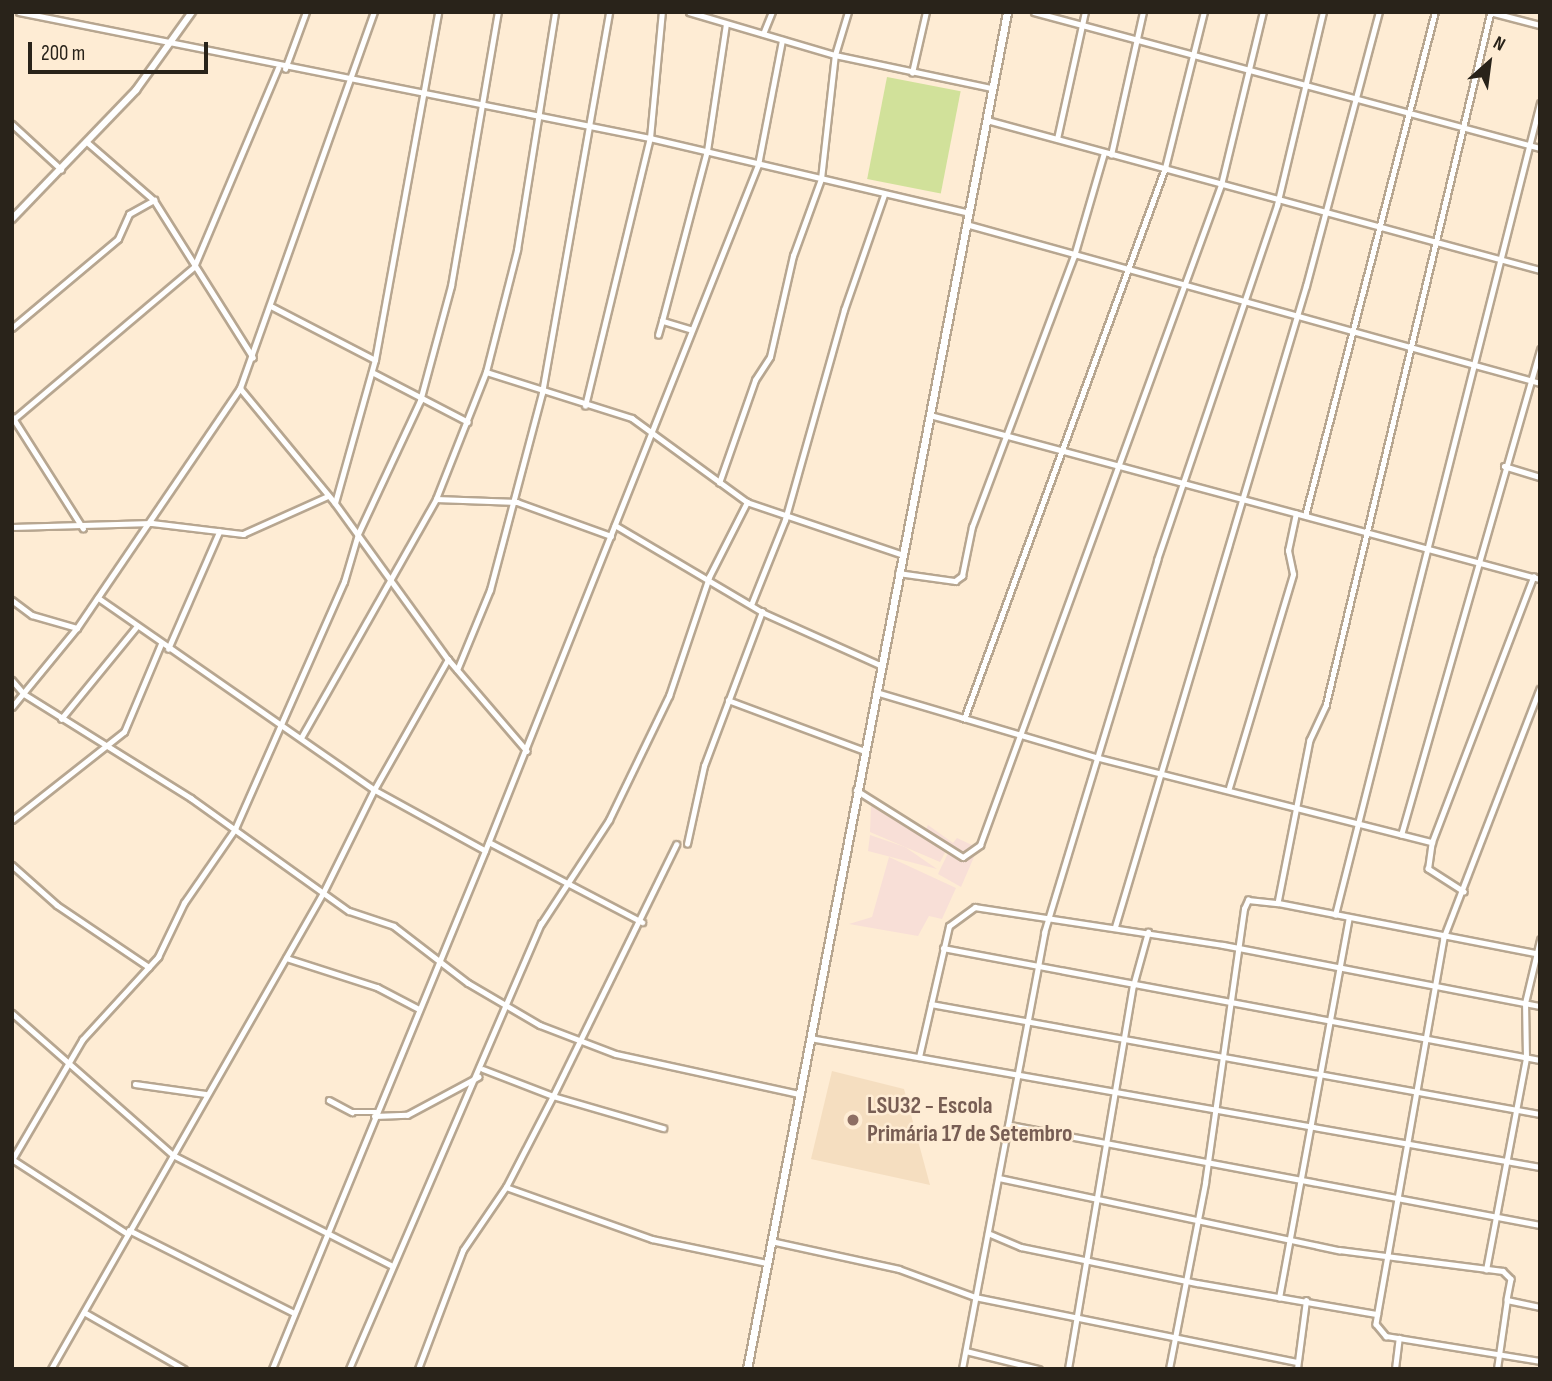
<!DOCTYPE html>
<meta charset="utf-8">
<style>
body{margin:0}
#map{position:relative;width:1552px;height:1381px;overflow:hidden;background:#feecd4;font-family:"Sofia Sans Condensed",sans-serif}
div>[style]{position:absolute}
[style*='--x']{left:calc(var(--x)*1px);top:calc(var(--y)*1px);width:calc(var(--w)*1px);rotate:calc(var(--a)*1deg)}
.commercial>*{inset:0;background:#f8dfd7}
.built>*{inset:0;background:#f5dec0}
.green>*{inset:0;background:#d1e19a;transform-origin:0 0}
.roads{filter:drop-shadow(2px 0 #b7a690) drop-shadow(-2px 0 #b7a690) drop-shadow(0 2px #b7a690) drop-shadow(0 -2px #b7a690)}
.street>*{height:4.5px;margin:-2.25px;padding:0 2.25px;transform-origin:2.25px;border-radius:2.25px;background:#fff}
.secondary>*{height:6px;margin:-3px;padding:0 3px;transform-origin:3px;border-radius:3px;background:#fff}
.primary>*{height:7px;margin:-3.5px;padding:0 3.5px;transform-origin:3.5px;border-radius:3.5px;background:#fff}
.dots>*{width:19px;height:19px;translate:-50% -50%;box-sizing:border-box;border:4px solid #feecd4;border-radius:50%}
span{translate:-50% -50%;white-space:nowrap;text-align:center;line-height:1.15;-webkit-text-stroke:5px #feecd4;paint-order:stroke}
.education-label{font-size:24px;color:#785e54;font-weight:700}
.left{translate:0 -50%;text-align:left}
.frame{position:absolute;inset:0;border:14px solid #29231a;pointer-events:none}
.north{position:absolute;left:1454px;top:28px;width:70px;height:70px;-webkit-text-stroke:5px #feecd4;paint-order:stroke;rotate:28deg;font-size:19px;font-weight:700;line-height:28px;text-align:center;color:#29231a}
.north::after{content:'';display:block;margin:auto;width:24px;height:32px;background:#29231a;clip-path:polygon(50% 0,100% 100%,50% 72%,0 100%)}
.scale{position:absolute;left:28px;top:42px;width:180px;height:32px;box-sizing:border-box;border:4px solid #29231a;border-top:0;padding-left:9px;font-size:21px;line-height:24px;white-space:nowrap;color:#29231a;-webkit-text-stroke:5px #feecd4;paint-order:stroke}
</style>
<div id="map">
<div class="commercial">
<i style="clip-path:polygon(871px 806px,946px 851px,940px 862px,870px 832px)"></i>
<i style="clip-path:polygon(928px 825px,953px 843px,957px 838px,974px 846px,963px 855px,923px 835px)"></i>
<i style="clip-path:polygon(870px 835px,905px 847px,937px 869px,868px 851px)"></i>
<i style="clip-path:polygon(948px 853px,974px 857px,961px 887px,938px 874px)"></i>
<i style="clip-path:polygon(889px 857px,956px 888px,942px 919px,929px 916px,918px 936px,849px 924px,872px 917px)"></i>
</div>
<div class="built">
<i style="clip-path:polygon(832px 1071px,904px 1089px,930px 1185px,811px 1159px)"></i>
</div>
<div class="green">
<i style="left:887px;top:77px;width:75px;height:104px;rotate:11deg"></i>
</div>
<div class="roads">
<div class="street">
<i style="--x:19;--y:12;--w:643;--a:11.29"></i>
<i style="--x:650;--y:138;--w:328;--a:13.2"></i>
<i style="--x:689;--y:12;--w:152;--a:16.4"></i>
<i style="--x:835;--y:55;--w:160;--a:11.9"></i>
<i style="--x:1034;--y:12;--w:524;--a:15.04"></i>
<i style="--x:1490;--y:12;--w:52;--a:14.6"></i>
<i style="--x:1491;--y:12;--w:713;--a:103.37"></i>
<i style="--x:1326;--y:706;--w:38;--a:115"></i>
<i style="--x:1310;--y:740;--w:166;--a:101.1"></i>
<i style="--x:1278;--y:903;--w:267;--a:11"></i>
<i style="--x:763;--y:34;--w:24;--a:-68"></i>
<i style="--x:285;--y:69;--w:61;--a:-69.8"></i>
<i style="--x:912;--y:73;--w:63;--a:-77.1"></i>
<i style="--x:987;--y:120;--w:573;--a:15.18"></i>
<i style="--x:12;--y:124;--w:67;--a:42.6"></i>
<i style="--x:1057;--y:139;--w:130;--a:-77.6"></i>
<i style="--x:87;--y:142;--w:89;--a:40.9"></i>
<i style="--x:154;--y:200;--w:186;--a:57.8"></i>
<i style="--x:1111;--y:155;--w:147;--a:-77.4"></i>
<i style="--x:966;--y:224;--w:596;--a:15.48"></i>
<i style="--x:271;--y:306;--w:117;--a:27.4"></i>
<i style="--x:12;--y:328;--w:138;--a:-40"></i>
<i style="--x:118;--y:239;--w:27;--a:-66"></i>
<i style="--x:129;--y:214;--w:29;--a:-29"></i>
<i style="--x:691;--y:330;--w:30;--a:-163"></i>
<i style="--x:662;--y:321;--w:176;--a:-75.2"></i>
<i style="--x:707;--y:151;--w:128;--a:-81.5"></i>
<i style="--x:658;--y:335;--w:15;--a:-74"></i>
<i style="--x:372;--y:372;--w:108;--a:27.5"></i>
<i style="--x:486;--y:372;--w:153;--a:17.5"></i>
<i style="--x:632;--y:418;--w:142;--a:36.1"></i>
<i style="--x:747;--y:502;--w:163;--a:18.7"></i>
<i style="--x:240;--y:388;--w:149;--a:50.4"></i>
<i style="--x:335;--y:503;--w:193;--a:54.1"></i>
<i style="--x:448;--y:659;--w:121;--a:49.3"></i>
<i style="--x:585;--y:406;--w:276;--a:-76.4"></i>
<i style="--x:650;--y:138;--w:127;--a:-84.6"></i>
<i style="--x:930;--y:415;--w:632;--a:15.05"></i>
<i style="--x:12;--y:416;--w:133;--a:57.6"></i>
<i style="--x:14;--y:419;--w:236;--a:-40.2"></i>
<i style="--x:194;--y:267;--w:216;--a:-67.1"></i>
<i style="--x:1504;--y:466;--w:38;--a:17"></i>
<i style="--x:719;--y:483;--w:109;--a:-70.7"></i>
<i style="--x:755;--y:380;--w:27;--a:-57"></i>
<i style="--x:770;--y:357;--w:104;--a:-77.2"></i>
<i style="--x:793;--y:256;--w:82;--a:-70"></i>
<i style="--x:821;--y:179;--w:125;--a:-83.6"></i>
<i style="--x:835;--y:55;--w:45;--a:-73.2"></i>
<i style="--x:436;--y:499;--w:81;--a:2.1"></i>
<i style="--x:517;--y:502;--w:100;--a:19.9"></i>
<i style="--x:335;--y:503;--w:148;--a:-74.4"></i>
<i style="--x:375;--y:360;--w:354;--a:-79.7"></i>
<i style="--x:1305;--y:516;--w:520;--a:-75.54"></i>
<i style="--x:615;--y:525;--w:171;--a:30.6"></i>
<i style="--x:762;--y:612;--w:129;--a:24.2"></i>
<i style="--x:12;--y:527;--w:140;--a:-1.6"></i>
<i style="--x:152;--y:523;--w:92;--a:6.9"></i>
<i style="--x:243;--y:534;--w:93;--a:-24.1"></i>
<i style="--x:898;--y:573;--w:58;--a:8"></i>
<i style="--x:955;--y:581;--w:9;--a:-36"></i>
<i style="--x:962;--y:576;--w:50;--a:-78.5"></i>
<i style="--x:972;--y:527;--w:290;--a:-69.4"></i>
<i style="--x:1074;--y:256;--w:107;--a:-73.8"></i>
<i style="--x:12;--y:600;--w:25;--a:37"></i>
<i style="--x:32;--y:615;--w:47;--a:16.1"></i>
<i style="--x:751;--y:605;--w:92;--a:-68.2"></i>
<i style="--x:785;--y:520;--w:218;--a:-74.3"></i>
<i style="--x:844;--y:310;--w:122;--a:-70.8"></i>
<i style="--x:168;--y:649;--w:128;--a:-66.4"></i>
<i style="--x:457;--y:670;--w:87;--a:-67.6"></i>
<i style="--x:490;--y:590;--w:204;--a:-75.2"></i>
<i style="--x:542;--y:393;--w:387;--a:-80"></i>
<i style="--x:12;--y:680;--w:18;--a:49"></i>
<i style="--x:24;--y:694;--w:197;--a:31.9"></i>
<i style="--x:191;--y:798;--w:194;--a:35.6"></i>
<i style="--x:349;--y:911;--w:47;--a:18.4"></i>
<i style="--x:394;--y:926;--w:93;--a:37.6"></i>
<i style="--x:468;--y:983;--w:83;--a:30.3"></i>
<i style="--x:540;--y:1025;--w:81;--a:20.9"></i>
<i style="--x:616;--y:1054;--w:187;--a:12.3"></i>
<i style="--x:1540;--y:689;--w:267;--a:111.1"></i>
<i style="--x:1444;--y:938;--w:392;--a:100"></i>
<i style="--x:1376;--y:1324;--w:16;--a:50"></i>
<i style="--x:1386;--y:1336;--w:156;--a:9.2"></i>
<i style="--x:876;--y:692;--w:228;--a:16.5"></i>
<i style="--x:1095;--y:757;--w:348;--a:14.2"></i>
<i style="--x:728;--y:700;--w:146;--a:20.4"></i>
<i style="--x:12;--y:707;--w:102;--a:-50.6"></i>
<i style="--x:77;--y:628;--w:290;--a:-55.8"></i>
<i style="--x:240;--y:388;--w:399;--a:-70.4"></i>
<i style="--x:61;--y:719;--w:120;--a:-50.7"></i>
<i style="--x:964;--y:719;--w:587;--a:-69.96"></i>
<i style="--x:1165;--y:168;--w:161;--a:-76"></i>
<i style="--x:301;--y:738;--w:274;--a:-60.5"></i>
<i style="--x:436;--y:499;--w:136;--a:-68.5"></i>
<i style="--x:486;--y:372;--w:126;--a:-75.7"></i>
<i style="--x:517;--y:250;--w:241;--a:-80.9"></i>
<i style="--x:1229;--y:788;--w:223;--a:-73.3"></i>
<i style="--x:1293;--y:574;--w:24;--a:-102"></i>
<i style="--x:1288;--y:551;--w:38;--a:-78"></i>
<i style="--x:856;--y:790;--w:126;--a:32.1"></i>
<i style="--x:963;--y:857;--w:21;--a:-35"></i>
<i style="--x:980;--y:845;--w:703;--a:-69.94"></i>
<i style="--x:1221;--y:185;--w:178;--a:-76.4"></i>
<i style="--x:12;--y:820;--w:142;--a:-38.2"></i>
<i style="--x:124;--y:732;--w:95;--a:-67.2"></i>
<i style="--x:1401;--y:835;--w:505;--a:-74.01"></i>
<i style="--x:489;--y:842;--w:173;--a:27.6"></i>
<i style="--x:687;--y:844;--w:80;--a:-77.7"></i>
<i style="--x:704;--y:766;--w:165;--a:-69.4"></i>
<i style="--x:485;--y:851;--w:738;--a:-68.3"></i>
<i style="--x:758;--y:165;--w:127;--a:-79.1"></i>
<i style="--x:12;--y:865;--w:60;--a:41.6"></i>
<i style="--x:57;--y:905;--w:111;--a:34"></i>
<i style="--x:1464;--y:892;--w:43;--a:-147.4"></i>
<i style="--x:1428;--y:869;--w:27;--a:-82"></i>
<i style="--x:1432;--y:842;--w:284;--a:-69.1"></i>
<i style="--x:1335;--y:915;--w:837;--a:-75.83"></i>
<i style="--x:1115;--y:927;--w:669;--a:-73.41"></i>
<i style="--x:1306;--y:286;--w:284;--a:-75.1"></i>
<i style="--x:943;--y:948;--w:607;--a:10.63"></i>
<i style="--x:286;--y:958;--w:96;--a:17.7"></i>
<i style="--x:377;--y:987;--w:47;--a:27.6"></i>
<i style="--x:931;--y:1004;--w:619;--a:10.24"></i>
<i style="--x:12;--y:1013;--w:215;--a:41.4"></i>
<i style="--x:173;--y:1155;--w:244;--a:26.8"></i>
<i style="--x:810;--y:1038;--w:741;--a:10.02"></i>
<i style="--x:919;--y:1057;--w:134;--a:-77.1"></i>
<i style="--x:949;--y:926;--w:32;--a:-36"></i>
<i style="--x:975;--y:907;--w:251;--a:8.7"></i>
<i style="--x:1223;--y:945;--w:323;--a:10.9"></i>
<i style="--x:483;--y:1069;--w:75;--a:21.1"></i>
<i style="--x:553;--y:1096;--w:280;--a:-63.9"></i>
<i style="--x:135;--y:1084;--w:71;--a:8.1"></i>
<i style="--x:329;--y:1100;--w:26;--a:28"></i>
<i style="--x:352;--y:1112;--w:24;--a:0"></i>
<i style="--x:374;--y:1116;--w:33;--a:-2"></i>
<i style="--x:407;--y:1115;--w:81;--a:-28.2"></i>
<i style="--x:1010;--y:1125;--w:539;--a:10.68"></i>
<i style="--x:12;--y:1159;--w:138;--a:32.9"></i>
<i style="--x:12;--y:1160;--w:139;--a:-59.7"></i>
<i style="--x:82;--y:1040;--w:113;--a:-47.5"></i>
<i style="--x:158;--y:957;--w:60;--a:-64.3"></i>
<i style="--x:184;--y:903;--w:90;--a:-55.4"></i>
<i style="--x:235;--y:829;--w:270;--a:-66.2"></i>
<i style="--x:344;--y:582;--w:50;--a:-73.7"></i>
<i style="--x:358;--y:534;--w:147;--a:-65"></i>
<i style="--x:420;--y:401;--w:119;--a:-74.9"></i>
<i style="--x:451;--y:286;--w:278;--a:-80.3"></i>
<i style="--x:999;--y:1178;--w:348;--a:12"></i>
<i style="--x:1339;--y:1250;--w:165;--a:7.3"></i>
<i style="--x:1503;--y:1271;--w:11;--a:45"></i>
<i style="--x:1511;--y:1279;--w:21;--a:101"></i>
<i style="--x:1507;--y:1300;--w:34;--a:12"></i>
<i style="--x:506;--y:1187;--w:155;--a:19.6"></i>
<i style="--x:652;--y:1239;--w:117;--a:11.8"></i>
<i style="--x:129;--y:1230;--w:185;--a:26.7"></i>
<i style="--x:988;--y:1233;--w:36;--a:23"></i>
<i style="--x:1021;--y:1247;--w:180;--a:11.6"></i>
<i style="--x:1197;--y:1283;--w:183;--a:9.8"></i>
<i style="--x:771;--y:1241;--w:131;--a:12.3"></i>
<i style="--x:899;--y:1269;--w:81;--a:20.2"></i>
<i style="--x:975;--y:1297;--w:328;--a:11.4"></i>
<i style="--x:1486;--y:1270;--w:216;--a:-79.3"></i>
<i style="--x:1526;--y:1058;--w:55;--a:-91"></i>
<i style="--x:1525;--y:1003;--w:65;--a:-76.6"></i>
<i style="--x:1279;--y:1298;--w:386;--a:-79.6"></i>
<i style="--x:84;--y:1312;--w:115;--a:29.7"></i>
<i style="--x:966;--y:1351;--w:75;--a:13.9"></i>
<i style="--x:51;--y:1369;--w:548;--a:-60.26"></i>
<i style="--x:323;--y:893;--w:115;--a:-63.7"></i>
<i style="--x:374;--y:790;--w:336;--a:-145.2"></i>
<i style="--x:272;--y:1369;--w:560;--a:-67.65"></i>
<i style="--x:485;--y:851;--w:127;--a:-151.2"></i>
<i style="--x:374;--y:790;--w:150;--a:-60.5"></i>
<i style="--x:349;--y:1369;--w:485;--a:-66.7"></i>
<i style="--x:541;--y:924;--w:124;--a:-56.8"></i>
<i style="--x:609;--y:820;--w:138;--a:-64.2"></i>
<i style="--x:669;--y:696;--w:126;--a:-71.4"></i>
<i style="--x:709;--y:577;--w:84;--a:-63.1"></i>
<i style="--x:418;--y:1369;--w:127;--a:-69.3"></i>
<i style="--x:463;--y:1250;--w:76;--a:-55.7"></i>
<i style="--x:506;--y:1187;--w:102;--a:-62.7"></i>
<i style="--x:553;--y:1096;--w:115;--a:16.2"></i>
<i style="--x:962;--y:1369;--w:444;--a:-79.3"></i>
<i style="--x:1044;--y:933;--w:390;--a:-73.1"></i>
<i style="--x:1157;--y:560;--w:375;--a:-71.3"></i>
<i style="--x:1277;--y:205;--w:198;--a:-76.6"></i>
<i style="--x:1068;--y:1369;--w:388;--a:-80.4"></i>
<i style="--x:1133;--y:986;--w:56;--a:-74.5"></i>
<i style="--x:1169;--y:1369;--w:189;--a:-79"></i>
<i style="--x:1205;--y:1183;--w:277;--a:-81.9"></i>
<i style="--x:1244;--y:909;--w:10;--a:-66"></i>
<i style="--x:1248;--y:900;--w:30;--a:6"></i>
<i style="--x:1297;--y:1369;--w:69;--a:-82.5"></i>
<i style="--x:1395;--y:1369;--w:31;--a:-83"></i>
<i style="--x:1497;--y:1369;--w:70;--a:-81.8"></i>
</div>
<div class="secondary">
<i style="--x:12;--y:219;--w:179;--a:-46.1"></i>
<i style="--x:136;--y:90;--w:96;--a:-54.3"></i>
</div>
<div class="primary">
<i style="--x:747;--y:1369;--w:1382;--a:-79.15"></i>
</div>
</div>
<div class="dots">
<i style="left:853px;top:1120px;background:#8d6e63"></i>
</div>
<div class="education-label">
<span class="left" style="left:867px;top:1120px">LSU32 - Escola<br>Primária 17 de Setembro</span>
</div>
<div class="frame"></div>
<div class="north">N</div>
<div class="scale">200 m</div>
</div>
